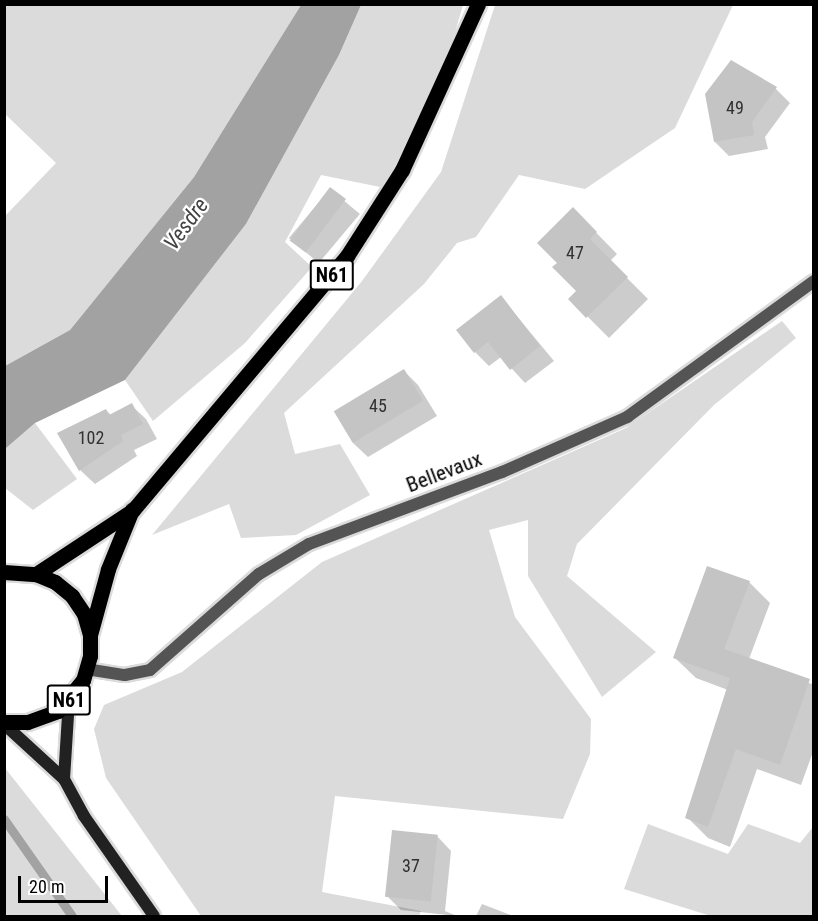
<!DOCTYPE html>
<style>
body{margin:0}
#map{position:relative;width:818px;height:921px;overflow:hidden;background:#fff;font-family:"Roboto Condensed",sans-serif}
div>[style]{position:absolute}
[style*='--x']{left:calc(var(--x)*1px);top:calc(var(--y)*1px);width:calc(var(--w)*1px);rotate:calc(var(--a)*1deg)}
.green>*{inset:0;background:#dbdbdb}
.water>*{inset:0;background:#a2a2a2}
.shadow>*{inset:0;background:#0003;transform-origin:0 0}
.stream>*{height:9px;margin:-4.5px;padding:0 4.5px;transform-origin:4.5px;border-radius:4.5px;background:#a2a2a2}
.building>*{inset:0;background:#c4c4c4;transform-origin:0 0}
.roads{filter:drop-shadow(2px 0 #dbdbdb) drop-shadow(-2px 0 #dbdbdb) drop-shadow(0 2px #dbdbdb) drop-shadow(0 -2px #dbdbdb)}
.minor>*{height:12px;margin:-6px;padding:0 6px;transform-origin:6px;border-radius:6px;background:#545454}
.secondary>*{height:12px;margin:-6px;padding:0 6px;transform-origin:6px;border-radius:6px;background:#212121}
.primary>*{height:15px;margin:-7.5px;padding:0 7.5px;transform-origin:7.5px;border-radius:7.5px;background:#000}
span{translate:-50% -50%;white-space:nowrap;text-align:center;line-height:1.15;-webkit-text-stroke:4.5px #fff;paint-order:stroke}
.number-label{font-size:18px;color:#313131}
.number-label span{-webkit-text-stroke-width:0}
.shield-label span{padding:2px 4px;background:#fff;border:2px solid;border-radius:4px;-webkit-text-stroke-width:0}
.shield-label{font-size:20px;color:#000;font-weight:700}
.street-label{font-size:21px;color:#000}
.water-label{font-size:22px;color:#434343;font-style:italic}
.frame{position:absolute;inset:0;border:6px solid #000;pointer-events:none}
.scale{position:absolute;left:18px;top:876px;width:90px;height:27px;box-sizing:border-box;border:3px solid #000;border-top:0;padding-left:8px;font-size:18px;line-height:21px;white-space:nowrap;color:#000;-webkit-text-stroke:4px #fff;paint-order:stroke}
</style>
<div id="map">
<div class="green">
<i style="clip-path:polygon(5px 5px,301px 5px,194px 177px,70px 330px,5px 366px,5px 216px,56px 163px,5px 114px)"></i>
<i style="clip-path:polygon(361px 5px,463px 5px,431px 115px,390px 189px,321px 175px,285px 242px,312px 267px,245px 343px,153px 421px,125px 380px,246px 224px,339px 55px)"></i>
<i style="clip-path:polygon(495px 5px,733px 5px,675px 128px,585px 189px,519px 175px,476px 237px,457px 243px,424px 284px,284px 413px,295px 454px,340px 444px,370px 495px,296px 535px,241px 538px,229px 504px,152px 535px,362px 281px,441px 172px)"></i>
<i style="clip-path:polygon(782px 321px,796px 338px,714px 405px,577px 544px,567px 576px,656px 652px,602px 697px,528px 576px,528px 520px,489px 530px,515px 617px,591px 719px,590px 754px,563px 819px,335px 796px,322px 892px,421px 911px,419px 916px,201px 916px,106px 778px,94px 729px,104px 705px,182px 672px,322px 562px,626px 428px)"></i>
<i style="clip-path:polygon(35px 423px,77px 479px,33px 510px,5px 488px,5px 449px)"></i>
<i style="clip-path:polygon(5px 768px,122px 916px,123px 916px,5px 916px)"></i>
<i style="clip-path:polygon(648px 824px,728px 854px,748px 824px,800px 843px,813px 827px,813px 916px,711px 916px,624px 889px)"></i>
</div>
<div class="water">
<i style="clip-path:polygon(301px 5px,361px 5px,339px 55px,246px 224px,125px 380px,35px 423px,5px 449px,5px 366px,70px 330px,194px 177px)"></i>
</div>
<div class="shadow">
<i style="clip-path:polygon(731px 62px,776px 89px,790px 103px,765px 137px,768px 149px,729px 156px,715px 142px)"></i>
<i style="left:330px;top:189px;width:39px;height:64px;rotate:40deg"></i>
<i style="clip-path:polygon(573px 209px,617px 254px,610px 261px,648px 299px,609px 338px,570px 299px,578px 291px,559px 263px)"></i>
<i style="clip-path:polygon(501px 297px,554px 361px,525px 383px,501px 357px,489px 366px,475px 352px)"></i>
<i style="clip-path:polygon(404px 371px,418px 385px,437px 416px,368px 457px,353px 443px)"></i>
<i style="clip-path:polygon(131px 405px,146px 419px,157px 439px,134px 450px,137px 456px,95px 484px,80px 470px,106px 410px,111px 415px)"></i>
<i style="clip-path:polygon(749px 582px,770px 603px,749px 659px,814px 685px,814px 749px,801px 785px,757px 769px,730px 847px,708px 838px,687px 817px,728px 690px,696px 678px,674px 657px)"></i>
<i style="clip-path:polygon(437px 836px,451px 851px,445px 911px,457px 916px,401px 910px,387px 896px)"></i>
<i style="clip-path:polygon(482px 904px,513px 916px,476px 916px)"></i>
</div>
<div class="stream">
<i style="--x:4;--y:819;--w:118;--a:55"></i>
</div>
<div class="building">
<i style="clip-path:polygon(731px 60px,777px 87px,752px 122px,754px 135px,714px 142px,705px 94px)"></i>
<i style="left:330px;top:187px;width:20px;height:67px;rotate:37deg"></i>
<i style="clip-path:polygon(573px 207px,597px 232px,590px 239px,628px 277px,586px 318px,568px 299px,576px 291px,552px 267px,557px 263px,537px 243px)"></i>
<i style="clip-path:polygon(501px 295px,540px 346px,510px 370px,488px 342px,474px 353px,456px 330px)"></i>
<i style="left:404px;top:369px;width:37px;height:82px;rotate:59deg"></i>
<i style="clip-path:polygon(132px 403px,143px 424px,121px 435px,123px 441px,79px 471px,57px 433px,106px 409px,109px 415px)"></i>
<i style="clip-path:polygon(707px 566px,750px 581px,724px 649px,810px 679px,780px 765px,736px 749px,708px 827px,685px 818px,730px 678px,673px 658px)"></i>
<i style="left:392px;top:830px;width:46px;height:67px;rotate:6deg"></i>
</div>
<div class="roads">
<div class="minor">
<i style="--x:86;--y:669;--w:39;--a:9"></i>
<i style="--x:125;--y:675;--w:25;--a:-11"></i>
<i style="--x:150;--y:670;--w:145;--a:-41.4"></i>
<i style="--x:259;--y:574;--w:58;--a:-31"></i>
<i style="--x:309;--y:544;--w:206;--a:-20.5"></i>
<i style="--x:502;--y:472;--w:137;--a:-23.7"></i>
<i style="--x:627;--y:417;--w:231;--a:-36"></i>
</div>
<div class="secondary">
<i style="--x:4;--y:724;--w:81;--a:42.5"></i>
<i style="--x:64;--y:779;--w:42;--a:61.6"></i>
<i style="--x:84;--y:816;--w:122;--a:55"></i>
<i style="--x:64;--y:779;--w:80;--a:-86.4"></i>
</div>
<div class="primary">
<i style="--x:4;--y:572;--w:32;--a:4"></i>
<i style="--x:36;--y:574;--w:21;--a:23"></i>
<i style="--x:55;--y:582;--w:22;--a:39"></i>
<i style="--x:72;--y:596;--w:22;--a:56"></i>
<i style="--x:84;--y:614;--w:22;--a:74"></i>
<i style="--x:90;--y:635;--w:21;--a:90"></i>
<i style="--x:90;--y:656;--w:25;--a:106"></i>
<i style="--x:83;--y:680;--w:40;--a:129"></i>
<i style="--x:58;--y:711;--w:33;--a:160"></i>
<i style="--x:27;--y:722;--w:23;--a:180"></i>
<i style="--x:36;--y:574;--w:116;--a:-33.4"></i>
<i style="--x:133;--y:510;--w:332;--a:-49.9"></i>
<i style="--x:347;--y:256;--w:102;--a:-57.4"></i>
<i style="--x:402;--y:170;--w:183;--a:-65.4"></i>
<i style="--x:90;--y:635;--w:68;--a:-74.7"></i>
<i style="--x:108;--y:569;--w:64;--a:-67.9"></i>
</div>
</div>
<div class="number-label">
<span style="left:735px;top:108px">49</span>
<span style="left:575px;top:253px">47</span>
<span style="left:378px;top:406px">45</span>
<span style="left:91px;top:438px">102</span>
<span style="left:411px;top:866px">37</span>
</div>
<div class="shield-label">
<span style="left:332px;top:275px">N61</span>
<span style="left:69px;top:700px">N61</span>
</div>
<div class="street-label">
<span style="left:444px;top:472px;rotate:-21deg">Bellevaux</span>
</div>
<div class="water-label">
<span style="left:186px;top:224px;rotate:-54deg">Vesdre</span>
</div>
<div class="frame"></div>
<div class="scale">20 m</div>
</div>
